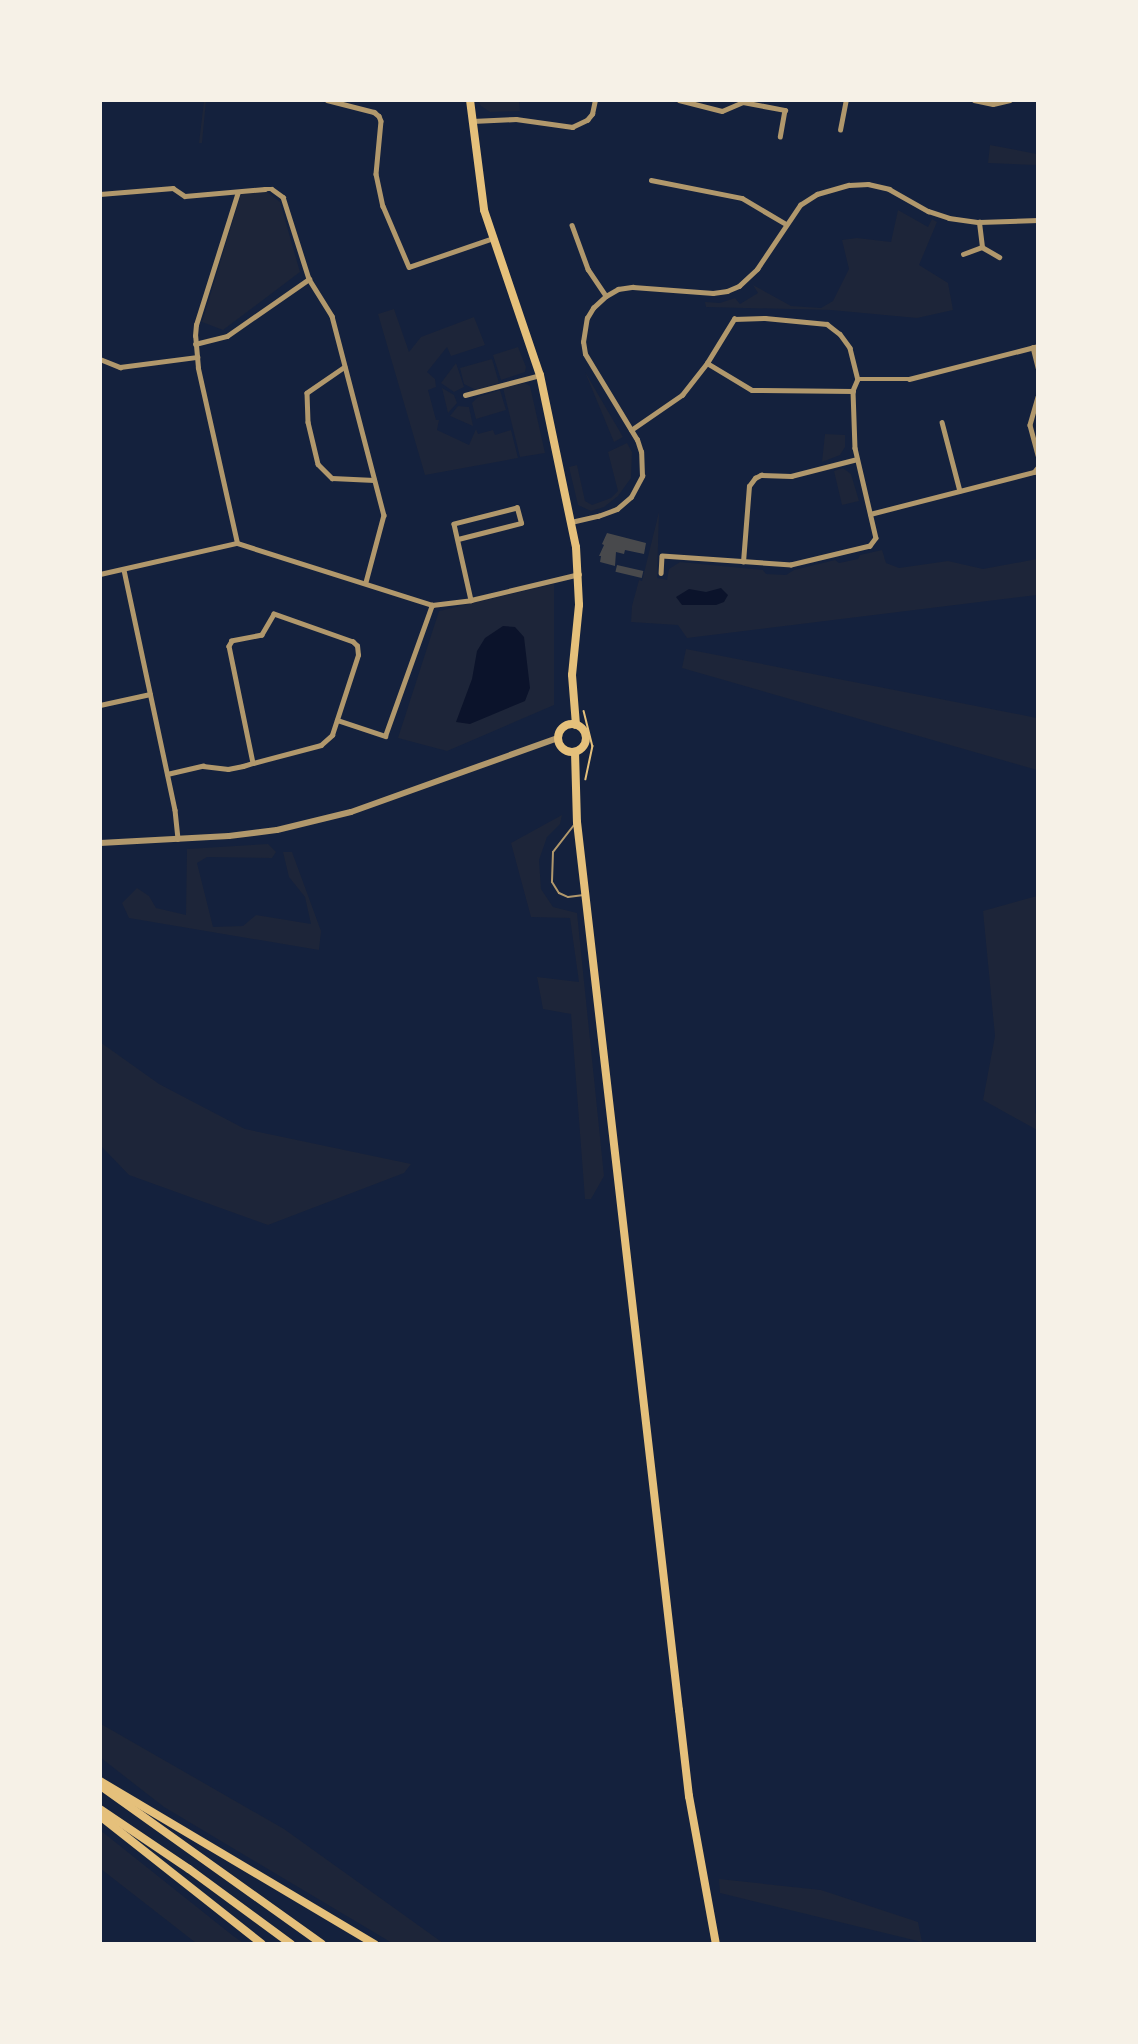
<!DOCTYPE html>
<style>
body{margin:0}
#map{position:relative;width:1138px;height:2044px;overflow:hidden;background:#14213d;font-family:"Times New Roman",serif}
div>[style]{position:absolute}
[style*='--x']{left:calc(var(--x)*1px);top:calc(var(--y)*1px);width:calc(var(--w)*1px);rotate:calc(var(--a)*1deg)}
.green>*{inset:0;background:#1d2539}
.water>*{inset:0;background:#0b132b}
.building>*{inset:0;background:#48494c;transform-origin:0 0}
.path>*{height:1.5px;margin:-0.75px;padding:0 0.75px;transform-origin:0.75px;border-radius:0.75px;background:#e5c07b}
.service>*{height:2px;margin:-1px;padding:0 1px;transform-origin:1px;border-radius:1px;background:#b1986c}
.minor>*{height:4.5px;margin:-2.25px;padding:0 2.25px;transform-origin:2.25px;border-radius:2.25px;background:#b1986c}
.tertiary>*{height:6px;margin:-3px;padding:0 3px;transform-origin:3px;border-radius:3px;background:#b1986c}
.primary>*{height:8px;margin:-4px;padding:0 4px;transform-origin:4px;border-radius:4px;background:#e5c07b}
.primary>.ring{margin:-4px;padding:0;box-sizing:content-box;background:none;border:8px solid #e5c07b;border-radius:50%}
.trunk>*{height:8px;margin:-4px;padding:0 4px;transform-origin:4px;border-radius:4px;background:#e5c07b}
span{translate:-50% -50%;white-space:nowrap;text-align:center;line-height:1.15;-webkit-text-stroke:6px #f6f1e7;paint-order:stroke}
.frame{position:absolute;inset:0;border:102px solid #f6f1e7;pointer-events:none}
</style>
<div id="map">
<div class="green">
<i style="clip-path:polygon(204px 101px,206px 101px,202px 143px,199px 143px)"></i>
<i style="clip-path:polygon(478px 101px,519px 101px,520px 111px,490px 112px,481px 106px)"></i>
<i style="clip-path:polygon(990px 145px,1037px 154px,1037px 165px,988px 163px)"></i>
<i style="clip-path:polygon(266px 191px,280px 202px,300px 272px,223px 330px,202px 322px,241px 194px)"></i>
<i style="clip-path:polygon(898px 210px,928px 227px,932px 219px,937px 222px,919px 265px,948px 283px,953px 310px,917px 318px,831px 310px,706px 307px,705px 302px,720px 303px,735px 298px,740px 304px,758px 293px,753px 285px,791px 306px,821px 308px,833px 301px,849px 269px,842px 240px,857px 238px,891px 242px)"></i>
<i style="clip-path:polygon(394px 309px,409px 352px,421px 337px,474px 317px,485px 345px,451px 356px,447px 347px,427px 372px,435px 379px,436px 387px,428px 390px,436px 420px,439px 420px,437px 430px,469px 445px,476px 429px,478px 434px,493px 430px,495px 435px,511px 430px,518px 458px,425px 475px,378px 314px)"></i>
<i style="clip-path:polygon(518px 347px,526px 367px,525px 372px,501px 380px,493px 355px)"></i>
<i style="clip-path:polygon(492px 359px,499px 383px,476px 390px,464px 384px,460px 368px)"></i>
<i style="clip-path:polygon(456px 363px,464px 387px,454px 392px,441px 383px)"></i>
<i style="clip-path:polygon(585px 372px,623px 437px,614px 442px)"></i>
<i style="clip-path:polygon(525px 383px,530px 386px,545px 453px,520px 457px,503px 388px)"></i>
<i style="clip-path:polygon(442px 388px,454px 395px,457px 403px,448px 413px)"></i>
<i style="clip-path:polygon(500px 390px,506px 410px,476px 419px,472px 403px,478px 397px)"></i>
<i style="clip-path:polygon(458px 406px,469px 407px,473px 426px,450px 416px)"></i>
<i style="clip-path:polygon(825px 434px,845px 435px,845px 447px,840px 455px,822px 462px)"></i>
<i style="clip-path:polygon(627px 443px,632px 452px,631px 478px,618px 496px,604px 507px,591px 511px,578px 505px,569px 467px,577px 465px,585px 501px,592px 505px,611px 498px,618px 491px,608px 452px)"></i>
<i style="clip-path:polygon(843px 468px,851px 474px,859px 501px,842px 505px,834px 471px)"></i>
<i style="clip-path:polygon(659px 512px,657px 578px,667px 580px,669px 569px,680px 562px,763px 570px,766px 574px,786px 575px,794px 570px,835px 560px,839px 563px,858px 559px,860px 555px,882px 550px,886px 563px,899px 568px,948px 561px,983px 569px,1037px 559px,1037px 595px,687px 638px,678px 625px,631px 622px,632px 606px,639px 580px,642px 581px)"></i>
<i style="clip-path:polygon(554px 584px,554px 705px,447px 751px,398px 738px,439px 611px)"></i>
<i style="clip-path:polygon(686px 649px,1037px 718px,1037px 770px,682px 668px)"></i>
<i style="clip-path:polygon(562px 815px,560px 824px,547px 837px,539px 860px,541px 889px,553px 907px,577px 913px,604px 1176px,591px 1199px,585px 1199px,571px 1014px,543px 1009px,537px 977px,579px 982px,570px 918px,531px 917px,511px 843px)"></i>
<i style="clip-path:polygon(268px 844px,276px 852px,272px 858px,207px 857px,197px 863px,213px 927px,243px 926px,256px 915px,311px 924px,305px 897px,289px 877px,283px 852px,292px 852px,321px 931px,319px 950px,129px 918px,122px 903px,137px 888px,149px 896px,156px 908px,186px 915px,187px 849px)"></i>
<i style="clip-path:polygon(1037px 880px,1035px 1113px,1037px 1114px,1037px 1130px,983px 1100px,995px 1036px,983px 911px,1037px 896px)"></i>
<i style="clip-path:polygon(100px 1042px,159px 1084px,245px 1129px,411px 1164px,404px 1173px,268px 1225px,129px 1175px,101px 1146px)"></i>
<i style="clip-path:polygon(101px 1724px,284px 1829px,443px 1943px,392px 1943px,164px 1807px,101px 1758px)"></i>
<i style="clip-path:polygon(100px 1830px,232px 1935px,243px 1943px,196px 1943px,101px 1869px)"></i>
<i style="clip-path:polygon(719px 1879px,821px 1890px,918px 1922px,922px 1942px,720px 1893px)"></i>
</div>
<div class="water">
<i style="clip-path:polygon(721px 588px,728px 595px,724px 602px,716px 605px,682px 605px,676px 597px,689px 589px,706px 592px)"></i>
<i style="clip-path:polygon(503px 626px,515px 627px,524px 637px,530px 688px,525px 701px,470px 724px,456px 722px,472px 679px,477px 651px,485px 638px)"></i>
</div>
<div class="building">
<i style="clip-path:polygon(607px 533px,646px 543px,644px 554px,625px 550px,624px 554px,616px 552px,615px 566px,600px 562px,601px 556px,599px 556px,604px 545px,602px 544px)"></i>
<i style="left:617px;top:565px;width:27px;height:7px;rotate:13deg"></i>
</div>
<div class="path">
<i style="--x:584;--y:711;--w:36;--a:76"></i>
<i style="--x:593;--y:746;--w:34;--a:102"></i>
</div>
<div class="service">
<i style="--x:574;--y:825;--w:34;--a:128"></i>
<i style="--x:553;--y:852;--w:30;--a:92"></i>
<i style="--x:552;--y:882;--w:13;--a:58"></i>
<i style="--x:559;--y:893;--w:10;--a:24"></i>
<i style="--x:568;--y:897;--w:16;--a:-7"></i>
</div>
<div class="minor">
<i style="--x:327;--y:100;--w:49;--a:14.3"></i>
<i style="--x:374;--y:112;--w:6;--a:39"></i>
<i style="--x:379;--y:116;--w:5;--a:68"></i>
<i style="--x:381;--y:121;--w:53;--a:95.4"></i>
<i style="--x:376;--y:174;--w:33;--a:78"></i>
<i style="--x:383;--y:206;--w:66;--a:66.9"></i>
<i style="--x:409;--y:267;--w:89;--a:-19"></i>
<i style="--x:679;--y:100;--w:44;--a:14.3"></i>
<i style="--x:722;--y:111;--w:23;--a:-23"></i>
<i style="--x:743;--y:102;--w:43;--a:10.8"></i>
<i style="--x:785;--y:110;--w:27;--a:100"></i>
<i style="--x:974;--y:100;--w:19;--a:12"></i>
<i style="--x:993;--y:104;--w:17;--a:-13"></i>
<i style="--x:472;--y:121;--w:44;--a:-2.6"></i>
<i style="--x:516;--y:119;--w:57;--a:8.1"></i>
<i style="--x:572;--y:127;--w:17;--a:-25"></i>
<i style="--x:587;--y:120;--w:8;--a:-50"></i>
<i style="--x:592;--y:114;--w:14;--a:-78"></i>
<i style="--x:840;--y:130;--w:31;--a:-79"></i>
<i style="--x:651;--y:180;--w:93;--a:11.2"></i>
<i style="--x:742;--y:198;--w:51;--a:30.6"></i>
<i style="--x:100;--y:194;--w:73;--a:-4.7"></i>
<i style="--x:173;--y:188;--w:14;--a:34"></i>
<i style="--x:185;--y:196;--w:80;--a:-5"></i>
<i style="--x:265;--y:189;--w:7;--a:0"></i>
<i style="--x:272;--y:189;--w:14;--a:36"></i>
<i style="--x:283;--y:197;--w:86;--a:72.4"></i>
<i style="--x:309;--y:279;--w:44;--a:58.1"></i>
<i style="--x:332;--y:316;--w:206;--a:75.4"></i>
<i style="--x:384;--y:515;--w:69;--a:105"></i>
<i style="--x:572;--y:225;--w:47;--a:70"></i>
<i style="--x:588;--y:269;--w:32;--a:56"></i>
<i style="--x:982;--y:247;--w:20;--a:30"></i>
<i style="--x:963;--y:254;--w:20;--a:-20"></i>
<i style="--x:982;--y:247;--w:25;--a:-97"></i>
<i style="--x:195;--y:344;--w:33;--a:-14"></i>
<i style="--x:227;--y:336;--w:100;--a:-34.8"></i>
<i style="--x:1033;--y:347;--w:21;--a:76"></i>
<i style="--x:100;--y:359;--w:22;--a:22"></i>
<i style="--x:120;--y:367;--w:78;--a:-7.4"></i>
<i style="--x:707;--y:363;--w:52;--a:31"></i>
<i style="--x:752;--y:390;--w:101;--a:0.6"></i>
<i style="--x:345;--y:367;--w:46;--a:145.6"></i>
<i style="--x:307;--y:393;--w:29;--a:88"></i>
<i style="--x:308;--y:422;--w:43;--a:76.6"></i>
<i style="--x:318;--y:464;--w:20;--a:45"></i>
<i style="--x:332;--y:478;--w:42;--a:2.7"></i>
<i style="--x:858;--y:379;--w:51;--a:0"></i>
<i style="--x:909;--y:379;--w:133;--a:-14.3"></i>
<i style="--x:465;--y:395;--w:78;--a:-14.9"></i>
<i style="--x:1038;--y:397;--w:29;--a:106"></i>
<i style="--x:1030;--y:425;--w:31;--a:75"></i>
<i style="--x:942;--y:422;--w:71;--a:75.4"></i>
<i style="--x:631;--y:430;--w:62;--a:-34.5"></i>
<i style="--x:682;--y:395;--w:41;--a:-52"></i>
<i style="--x:707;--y:363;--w:52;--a:-58.5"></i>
<i style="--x:734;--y:319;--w:31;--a:-2"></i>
<i style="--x:765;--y:318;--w:62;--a:5.5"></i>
<i style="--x:827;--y:324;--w:16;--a:38"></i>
<i style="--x:840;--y:334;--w:17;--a:54"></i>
<i style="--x:850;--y:348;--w:32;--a:76"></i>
<i style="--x:858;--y:379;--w:13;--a:113"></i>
<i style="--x:853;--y:391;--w:57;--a:88"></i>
<i style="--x:855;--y:448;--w:92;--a:76.9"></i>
<i style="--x:876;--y:538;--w:10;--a:127"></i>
<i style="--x:870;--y:546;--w:81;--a:166.5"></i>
<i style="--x:791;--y:565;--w:129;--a:-176"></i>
<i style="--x:662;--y:556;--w:17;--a:93"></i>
<i style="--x:870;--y:514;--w:169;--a:-14.4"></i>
<i style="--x:1034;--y:472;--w:6;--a:-51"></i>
<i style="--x:571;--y:522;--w:28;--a:-13"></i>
<i style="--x:598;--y:516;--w:20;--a:-20"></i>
<i style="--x:617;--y:509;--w:18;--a:-41"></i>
<i style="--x:631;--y:497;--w:24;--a:-62"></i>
<i style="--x:642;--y:476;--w:24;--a:-92"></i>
<i style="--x:641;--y:452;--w:13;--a:-108"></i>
<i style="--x:637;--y:440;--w:100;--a:-121.2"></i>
<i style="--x:585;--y:354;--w:12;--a:-99"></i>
<i style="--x:583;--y:342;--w:24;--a:-81"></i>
<i style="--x:587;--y:318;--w:12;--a:-59"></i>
<i style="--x:593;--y:308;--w:18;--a:-43"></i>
<i style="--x:606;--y:296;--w:14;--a:-30"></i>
<i style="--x:618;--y:289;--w:15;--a:-8"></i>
<i style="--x:633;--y:287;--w:80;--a:4.3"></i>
<i style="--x:713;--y:293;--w:14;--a:-8"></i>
<i style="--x:727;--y:291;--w:13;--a:-23"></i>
<i style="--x:739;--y:286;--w:25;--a:-43"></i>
<i style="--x:757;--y:269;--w:77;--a:-56.1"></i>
<i style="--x:800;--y:205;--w:20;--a:-33"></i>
<i style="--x:817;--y:194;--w:33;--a:-16"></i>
<i style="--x:849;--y:185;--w:19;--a:-3"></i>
<i style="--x:868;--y:184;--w:22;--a:13"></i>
<i style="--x:889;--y:189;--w:45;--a:29.4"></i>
<i style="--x:928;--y:211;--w:22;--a:18"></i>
<i style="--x:949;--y:218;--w:30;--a:8"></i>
<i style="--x:979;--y:222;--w:59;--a:-1.9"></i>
<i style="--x:458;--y:539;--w:65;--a:-14.3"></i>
<i style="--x:521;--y:523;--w:16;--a:-105"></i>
<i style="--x:517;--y:508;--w:65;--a:165.7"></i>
<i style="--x:454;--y:524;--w:78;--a:77.4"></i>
<i style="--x:237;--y:543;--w:179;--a:-102.6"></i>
<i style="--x:198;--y:368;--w:32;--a:-95"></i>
<i style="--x:195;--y:336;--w:11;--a:-85"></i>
<i style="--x:196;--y:325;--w:139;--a:-72.5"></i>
<i style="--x:743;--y:562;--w:76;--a:-85.5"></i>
<i style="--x:749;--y:486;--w:10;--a:-53"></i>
<i style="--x:755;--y:478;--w:7;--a:-27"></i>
<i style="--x:761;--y:475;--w:30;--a:2"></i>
<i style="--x:791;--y:476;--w:68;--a:-14.4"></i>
<i style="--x:124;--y:570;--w:245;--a:78"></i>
<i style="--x:175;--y:810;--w:29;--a:84"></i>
<i style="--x:100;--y:574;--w:140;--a:-12.8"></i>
<i style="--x:237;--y:543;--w:205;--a:17.6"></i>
<i style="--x:432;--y:605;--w:39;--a:-7"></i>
<i style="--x:471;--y:600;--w:111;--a:-13.5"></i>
<i style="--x:100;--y:705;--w:51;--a:-12.4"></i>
<i style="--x:337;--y:720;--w:51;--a:18.4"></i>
<i style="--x:385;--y:736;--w:139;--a:-70.3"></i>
<i style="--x:167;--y:774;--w:37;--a:-13"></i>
<i style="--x:203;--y:766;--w:25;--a:7"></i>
<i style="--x:228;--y:769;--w:15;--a:-11"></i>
<i style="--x:243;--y:766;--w:10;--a:-17"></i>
<i style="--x:253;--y:763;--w:70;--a:-14.8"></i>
<i style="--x:321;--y:745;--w:15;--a:-42"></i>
<i style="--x:332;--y:735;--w:84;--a:-72"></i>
<i style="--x:358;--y:655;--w:9;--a:-96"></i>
<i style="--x:357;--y:646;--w:6;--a:-135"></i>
<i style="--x:353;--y:642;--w:84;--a:-160.5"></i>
<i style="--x:274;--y:614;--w:24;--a:120"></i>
<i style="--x:262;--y:635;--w:31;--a:169"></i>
<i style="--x:232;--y:641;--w:6;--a:121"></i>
<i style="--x:229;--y:646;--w:119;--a:78.4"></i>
</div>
<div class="tertiary">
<i style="--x:100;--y:843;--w:129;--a:-3.1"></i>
<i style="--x:229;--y:836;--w:48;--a:-7.1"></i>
<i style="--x:277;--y:830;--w:76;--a:-13.7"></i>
<i style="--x:351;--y:812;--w:220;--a:-19.7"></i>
</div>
<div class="primary">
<i style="--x:470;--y:100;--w:111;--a:82.7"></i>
<i style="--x:484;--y:210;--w:174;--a:71.3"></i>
<i style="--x:540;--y:375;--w:176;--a:78.2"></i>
<i style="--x:576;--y:547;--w:58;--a:87"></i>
<i style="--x:579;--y:605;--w:70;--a:95.7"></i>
<i style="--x:572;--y:675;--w:50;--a:85.4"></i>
<i class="ring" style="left:558px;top:724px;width:20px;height:20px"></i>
<i style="--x:575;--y:752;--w:70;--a:88.4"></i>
<i style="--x:577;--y:822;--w:894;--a:83.45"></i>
<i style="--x:679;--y:1710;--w:87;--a:83.4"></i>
<i style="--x:689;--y:1796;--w:150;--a:79.7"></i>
</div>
<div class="trunk">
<i style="--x:100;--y:1781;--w:320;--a:30.7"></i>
<i style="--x:102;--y:1787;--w:270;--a:35.5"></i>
<i style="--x:100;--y:1809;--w:107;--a:34"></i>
<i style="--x:189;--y:1869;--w:127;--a:36.3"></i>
<i style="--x:100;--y:1816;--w:206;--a:38.3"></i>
</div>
<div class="frame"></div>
</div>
